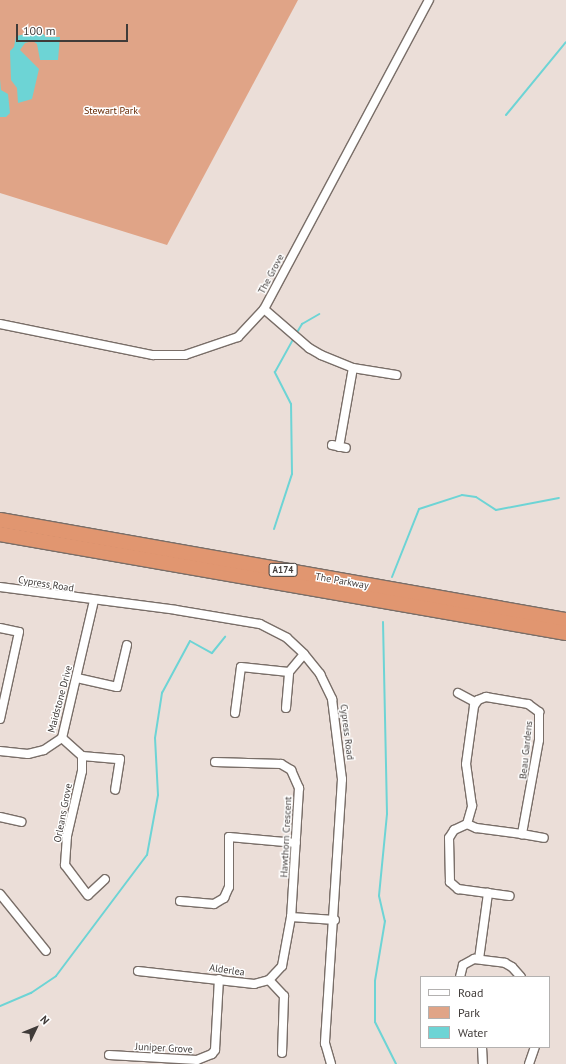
<!DOCTYPE html>
<style>
body{margin:0}
#map{position:relative;width:566px;height:1064px;overflow:hidden;background:#ebded8;font-family:"PT Sans",sans-serif}
div>[style]{position:absolute}
[style*='--x']{left:calc(var(--x)*1px);top:calc(var(--y)*1px);width:calc(var(--w)*1px);rotate:calc(var(--a)*1deg)}
.green>*{inset:0;background:#e0a487}
.water>*{inset:0;background:#6dd4d5}
.stream>*{height:2px;margin:-1px;padding:0 1px;transform-origin:1px;border-radius:1px;background:#6dd4d5}
.roads{filter:drop-shadow(1px 0 #796e68) drop-shadow(-1px 0 #796e68) drop-shadow(0 1px #796e68) drop-shadow(0 -1px #796e68)}
.street>*{height:8px;margin:-4px;padding:0 4px;transform-origin:4px;border-radius:4px;background:#fff}
.highway>*{height:14px;margin:-7px;padding:0 7px;transform-origin:7px;border-radius:7px;background:#e19670}
span{translate:-50% -50%;white-space:nowrap;text-align:center;line-height:1.15;-webkit-text-stroke:3px #fff;paint-order:stroke}
.shield-label span{padding:1px 3px;background:#fff;border:1px solid;border-radius:3px;-webkit-text-stroke-width:0}
.shield-label{font-size:9px;color:#403b39;font-weight:700}
.park-label{font-size:10px;color:#652700}
.street-label{font-size:10px;color:#403b39}
.legend{position:absolute;left:420px;top:976px;width:130px;height:72px;box-sizing:border-box;background:#fff;border:1px solid #b3b1b0;margin:0;padding:5px 7px;list-style:none;font-size:12px;color:#403b39}
.legend li{display:flex;align-items:center;gap:8px;height:20px}
.legend b{width:20px;border:1px solid #b3b1b0}
.north{position:absolute;left:16px;top:1008px;width:40px;height:40px;-webkit-text-stroke:3px #fff;paint-order:stroke;rotate:47deg;font-size:11px;font-weight:700;line-height:16px;text-align:center;color:#403b39}
.north::after{content:'';display:block;margin:auto;width:14px;height:18px;background:#403b39;clip-path:polygon(50% 0,100% 100%,50% 72%,0 100%)}
.scale{position:absolute;left:16px;top:24px;width:112px;height:18px;box-sizing:border-box;border:2px solid #403b39;border-top:0;padding-left:5px;font-size:12px;line-height:14px;white-space:nowrap;color:#403b39;-webkit-text-stroke:3px #fff;paint-order:stroke}
</style>
<div id="map">
<div class="green">
<i style="clip-path:polygon(0 0,298px 0,167px 245px,0 193px)"></i>
</div>
<div class="water">
<i style="clip-path:polygon(41px 31px,46px 37px,60px 37px,58px 60px,40px 60px,37px 44px,33px 41px,25px 43px,20px 50px,39px 69px,32px 99px,18px 103px,17px 88px,11px 80px,10px 51px,14px 47px,16px 36px)"></i>
<i style="clip-path:polygon(0 79px,1px 90px,8px 94px,10px 113px,6px 117px,0 117px)"></i>
</div>
<div class="stream">
<i style="--x:506;--y:115;--w:94;--a:-50.6"></i>
<i style="--x:296;--y:334;--w:12;--a:-59"></i>
<i style="--x:302;--y:324;--w:20;--a:-30"></i>
<i style="--x:274;--y:529;--w:58;--a:-71.9"></i>
<i style="--x:292;--y:474;--w:70;--a:-90.8"></i>
<i style="--x:291;--y:404;--w:36;--a:-117"></i>
<i style="--x:275;--y:372;--w:39;--a:-61"></i>
<i style="--x:392;--y:577;--w:73;--a:-68.3"></i>
<i style="--x:419;--y:509;--w:45;--a:-18"></i>
<i style="--x:462;--y:495;--w:14;--a:8"></i>
<i style="--x:476;--y:497;--w:24;--a:33"></i>
<i style="--x:496;--y:510;--w:64;--a:-10.8"></i>
<i style="--x:383;--y:622;--w:192;--a:88.8"></i>
<i style="--x:387;--y:814;--w:82;--a:95.6"></i>
<i style="--x:379;--y:896;--w:26;--a:77"></i>
<i style="--x:385;--y:921;--w:61;--a:99.5"></i>
<i style="--x:375;--y:981;--w:41;--a:90"></i>
<i style="--x:375;--y:1022;--w:47;--a:63.4"></i>
<i style="--x:0;--y:1006;--w:34;--a:-23"></i>
<i style="--x:31;--y:993;--w:30;--a:-34"></i>
<i style="--x:56;--y:976;--w:151;--a:-53.1"></i>
<i style="--x:147;--y:855;--w:61;--a:-79.6"></i>
<i style="--x:158;--y:795;--w:57;--a:-93"></i>
<i style="--x:155;--y:738;--w:46;--a:-81.2"></i>
<i style="--x:162;--y:693;--w:59;--a:-61.7"></i>
<i style="--x:190;--y:641;--w:25;--a:29"></i>
<i style="--x:212;--y:653;--w:21;--a:-51"></i>
</div>
<div class="roads">
<div class="street">
<i style="--x:264;--y:309;--w:60;--a:40.9"></i>
<i style="--x:309;--y:348;--w:14;--a:30"></i>
<i style="--x:321;--y:355;--w:35;--a:22"></i>
<i style="--x:353;--y:368;--w:44;--a:9.2"></i>
<i style="--x:0;--y:324;--w:156;--a:11.5"></i>
<i style="--x:153;--y:355;--w:32;--a:0"></i>
<i style="--x:185;--y:355;--w:56;--a:-18.8"></i>
<i style="--x:238;--y:337;--w:38;--a:-47"></i>
<i style="--x:264;--y:309;--w:350;--a:-61.9"></i>
<i style="--x:332;--y:445;--w:14;--a:12"></i>
<i style="--x:339;--y:447;--w:80;--a:-80"></i>
<i style="--x:0;--y:587;--w:177;--a:7.4"></i>
<i style="--x:176;--y:610;--w:85;--a:9.5"></i>
<i style="--x:260;--y:624;--w:30;--a:27"></i>
<i style="--x:287;--y:638;--w:23;--a:43"></i>
<i style="--x:304;--y:654;--w:26;--a:51"></i>
<i style="--x:320;--y:674;--w:28;--a:64"></i>
<i style="--x:332;--y:699;--w:81;--a:82.9"></i>
<i style="--x:342;--y:779;--w:265;--a:93.7"></i>
<i style="--x:325;--y:1043;--w:22;--a:74"></i>
<i style="--x:0;--y:628;--w:19;--a:12"></i>
<i style="--x:19;--y:632;--w:89;--a:102.3"></i>
<i style="--x:77;--y:678;--w:41;--a:12.7"></i>
<i style="--x:117;--y:687;--w:43;--a:-76.6"></i>
<i style="--x:458;--y:693;--w:19;--a:28"></i>
<i style="--x:486;--y:697;--w:43;--a:9.5"></i>
<i style="--x:528;--y:704;--w:14;--a:36"></i>
<i style="--x:539;--y:712;--w:28;--a:90"></i>
<i style="--x:539;--y:740;--w:96;--a:100.3"></i>
<i style="--x:522;--y:834;--w:46;--a:-172.6"></i>
<i style="--x:476;--y:828;--w:10;--a:-156"></i>
<i style="--x:467;--y:824;--w:19;--a:-74"></i>
<i style="--x:472;--y:806;--w:42;--a:-98.1"></i>
<i style="--x:466;--y:764;--w:59;--a:-82.1"></i>
<i style="--x:474;--y:706;--w:7;--a:-56"></i>
<i style="--x:478;--y:700;--w:9;--a:-21"></i>
<i style="--x:286;--y:708;--w:36;--a:-85"></i>
<i style="--x:235;--y:713;--w:46;--a:-82.6"></i>
<i style="--x:241;--y:667;--w:48;--a:5.9"></i>
<i style="--x:289;--y:672;--w:23;--a:-50"></i>
<i style="--x:62;--y:738;--w:27;--a:42"></i>
<i style="--x:82;--y:756;--w:15;--a:90"></i>
<i style="--x:82;--y:771;--w:67;--a:103"></i>
<i style="--x:67;--y:836;--w:29;--a:94"></i>
<i style="--x:65;--y:865;--w:38;--a:53"></i>
<i style="--x:88;--y:895;--w:23;--a:-43"></i>
<i style="--x:0;--y:751;--w:28;--a:6"></i>
<i style="--x:28;--y:754;--w:16;--a:-14"></i>
<i style="--x:44;--y:750;--w:22;--a:-34"></i>
<i style="--x:62;--y:738;--w:141;--a:-76.9"></i>
<i style="--x:82;--y:756;--w:38;--a:5"></i>
<i style="--x:120;--y:759;--w:31;--a:99"></i>
<i style="--x:215;--y:762;--w:66;--a:1.7"></i>
<i style="--x:281;--y:764;--w:12;--a:31"></i>
<i style="--x:291;--y:770;--w:20;--a:66"></i>
<i style="--x:299;--y:788;--w:129;--a:93.5"></i>
<i style="--x:291;--y:917;--w:44;--a:3.9"></i>
<i style="--x:0;--y:817;--w:22;--a:13"></i>
<i style="--x:467;--y:824;--w:14;--a:155"></i>
<i style="--x:454;--y:830;--w:9;--a:122"></i>
<i style="--x:449;--y:838;--w:44;--a:88.7"></i>
<i style="--x:450;--y:882;--w:11;--a:41"></i>
<i style="--x:458;--y:889;--w:52;--a:7.7"></i>
<i style="--x:522;--y:834;--w:22;--a:10"></i>
<i style="--x:0;--y:894;--w:73;--a:51.1"></i>
<i style="--x:180;--y:901;--w:34;--a:5"></i>
<i style="--x:214;--y:904;--w:12;--a:-31"></i>
<i style="--x:224;--y:898;--w:12;--a:-66"></i>
<i style="--x:229;--y:887;--w:50;--a:-90"></i>
<i style="--x:229;--y:837;--w:67;--a:5.1"></i>
<i style="--x:479;--y:959;--w:67;--a:-82.2"></i>
<i style="--x:138;--y:971;--w:117;--a:6.4"></i>
<i style="--x:254;--y:984;--w:16;--a:-15"></i>
<i style="--x:269;--y:980;--w:19;--a:-47"></i>
<i style="--x:282;--y:966;--w:50;--a:-79.6"></i>
<i style="--x:460;--y:977;--w:12;--a:-76"></i>
<i style="--x:463;--y:965;--w:13;--a:-29"></i>
<i style="--x:474;--y:959;--w:31;--a:7"></i>
<i style="--x:505;--y:963;--w:8;--a:30"></i>
<i style="--x:512;--y:967;--w:13;--a:48"></i>
<i style="--x:269;--y:980;--w:22;--a:47"></i>
<i style="--x:284;--y:996;--w:57;--a:92"></i>
<i style="--x:482;--y:1047;--w:17;--a:87"></i>
<i style="--x:109;--y:1055;--w:88;--a:3.3"></i>
<i style="--x:197;--y:1060;--w:16;--a:-22"></i>
<i style="--x:212;--y:1054;--w:5;--a:-53"></i>
<i style="--x:215;--y:1050;--w:71;--a:-86.8"></i>
<i style="--x:529;--y:1064;--w:18;--a:-71"></i>
</div>
<div class="highway">
<i style="--x:0;--y:520;--w:575;--a:10.02"></i>
<i style="--x:0;--y:534;--w:575;--a:9.92"></i>
</div>
</div>
<div class="shield-label">
<span style="left:283px;top:570px">A174</span>
</div>
<div class="park-label">
<span style="left:111px;top:111px">Stewart Park</span>
</div>
<div class="street-label">
<span style="left:271px;top:274px;rotate:-62deg">The Grove</span>
<span style="left:342px;top:581px;rotate:10deg">The Parkway</span>
<span style="left:46px;top:584px;rotate:9deg">Cypress Road</span>
<span style="left:60px;top:699px;rotate:-75deg">Maidstone Drive</span>
<span style="left:347px;top:732px;rotate:83deg">Cypress Road</span>
<span style="left:526px;top:750px;rotate:-84deg">Beau Gardens</span>
<span style="left:63px;top:813px;rotate:-79deg">Orleans Grove</span>
<span style="left:286px;top:837px;rotate:-87deg">Hawthorn Crescent</span>
<span style="left:227px;top:970px;rotate:8deg">Alderlea</span>
<span style="left:164px;top:1048px;rotate:3deg">Juniper Grove</span>
</div>
<ul class="legend">
<li><b style="height:5px;background:#fff"></b>Road</li>
<li><b style="height:11px;background:#e0a487"></b>Park</li>
<li><b style="height:11px;background:#6dd4d5"></b>Water</li>
</ul>
<div class="north">N</div>
<div class="scale">100 m</div>
</div>
